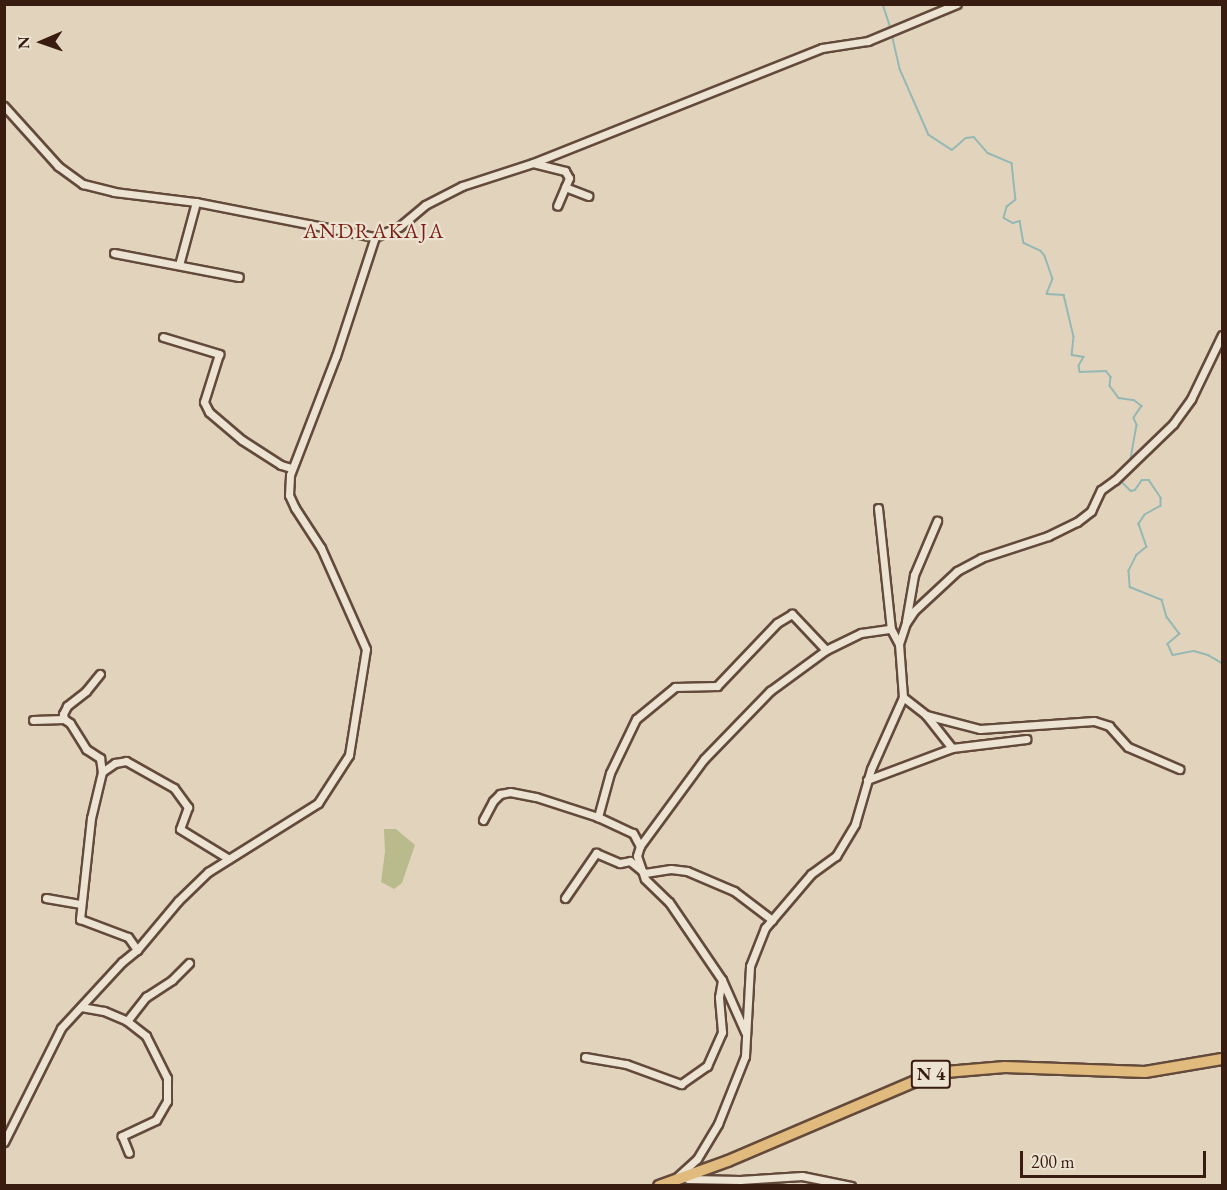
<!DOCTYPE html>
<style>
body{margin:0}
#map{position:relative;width:1227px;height:1190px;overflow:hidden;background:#e2d4bc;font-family:"EB Garamond",serif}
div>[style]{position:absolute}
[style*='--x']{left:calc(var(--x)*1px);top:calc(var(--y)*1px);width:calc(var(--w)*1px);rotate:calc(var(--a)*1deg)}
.green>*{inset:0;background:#babb8c}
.stream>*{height:1.5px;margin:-0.75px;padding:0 0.75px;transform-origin:0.75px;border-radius:0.75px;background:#95b8b4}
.roads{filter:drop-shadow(2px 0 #634a3b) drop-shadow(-2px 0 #634a3b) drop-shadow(0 2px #634a3b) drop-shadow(0 -2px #634a3b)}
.street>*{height:7px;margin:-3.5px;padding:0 3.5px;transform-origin:3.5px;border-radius:3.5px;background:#ece3d3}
.primary>*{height:10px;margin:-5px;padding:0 5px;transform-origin:5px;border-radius:5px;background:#e1ba7e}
span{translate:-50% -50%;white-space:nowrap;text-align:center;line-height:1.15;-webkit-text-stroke:4.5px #ece3d3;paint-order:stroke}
.shield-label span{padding:2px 4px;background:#ece3d3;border:2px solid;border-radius:4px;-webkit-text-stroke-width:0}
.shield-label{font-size:18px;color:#391c10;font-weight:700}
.neighbourhood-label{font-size:21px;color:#7a1f14;letter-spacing:1.5px}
.frame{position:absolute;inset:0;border:6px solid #391c10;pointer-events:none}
.north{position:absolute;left:12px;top:12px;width:60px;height:60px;-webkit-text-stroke:4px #ece3d3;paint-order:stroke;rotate:268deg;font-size:16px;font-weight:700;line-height:24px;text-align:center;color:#391c10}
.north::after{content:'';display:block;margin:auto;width:21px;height:27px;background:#391c10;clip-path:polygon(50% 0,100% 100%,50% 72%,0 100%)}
.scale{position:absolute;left:1020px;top:1151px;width:186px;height:27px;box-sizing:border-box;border:3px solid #391c10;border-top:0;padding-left:8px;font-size:18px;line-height:21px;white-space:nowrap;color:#391c10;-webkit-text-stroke:4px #ece3d3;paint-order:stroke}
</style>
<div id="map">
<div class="green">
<i style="clip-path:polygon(384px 829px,396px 829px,415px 845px,402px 883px,394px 889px,381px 882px,385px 852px)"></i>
</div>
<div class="stream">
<i style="--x:883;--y:4;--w:26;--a:72"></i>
<i style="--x:892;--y:34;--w:36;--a:77"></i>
<i style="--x:900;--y:69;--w:72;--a:66.3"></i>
<i style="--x:929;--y:135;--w:27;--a:33"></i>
<i style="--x:952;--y:150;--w:18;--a:-41"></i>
<i style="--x:966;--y:138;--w:8;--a:-7"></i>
<i style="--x:974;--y:137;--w:21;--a:49"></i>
<i style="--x:988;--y:153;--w:26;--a:23"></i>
<i style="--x:1012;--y:163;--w:37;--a:84"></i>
<i style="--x:1016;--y:200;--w:11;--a:142"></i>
<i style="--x:1007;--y:207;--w:11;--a:105"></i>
<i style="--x:1004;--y:218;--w:10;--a:29"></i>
<i style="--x:1013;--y:223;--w:7;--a:-16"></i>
<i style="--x:1020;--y:221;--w:22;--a:80"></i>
<i style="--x:1024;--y:243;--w:19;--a:25"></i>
<i style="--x:1041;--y:251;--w:6;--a:51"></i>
<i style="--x:1045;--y:256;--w:24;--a:71"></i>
<i style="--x:1053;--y:279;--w:16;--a:112"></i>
<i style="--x:1047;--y:294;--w:17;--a:3"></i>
<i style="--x:1064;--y:295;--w:43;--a:76.6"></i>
<i style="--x:1074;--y:337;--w:18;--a:96"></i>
<i style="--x:1072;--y:355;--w:12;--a:9"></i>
<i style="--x:1084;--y:357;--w:10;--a:119"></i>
<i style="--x:1079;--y:366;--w:6;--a:81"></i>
<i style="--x:1080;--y:372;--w:26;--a:-2"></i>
<i style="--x:1106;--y:371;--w:8;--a:50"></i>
<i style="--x:1111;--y:377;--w:9;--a:96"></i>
<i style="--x:1110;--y:386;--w:15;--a:53"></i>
<i style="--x:1119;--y:398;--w:15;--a:8"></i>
<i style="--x:1134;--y:400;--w:10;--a:37"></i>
<i style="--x:1142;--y:406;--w:14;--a:124"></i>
<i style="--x:1134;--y:418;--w:8;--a:67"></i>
<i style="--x:1137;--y:425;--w:36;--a:100"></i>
<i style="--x:1119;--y:479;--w:17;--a:45"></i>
<i style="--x:1131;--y:491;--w:4;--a:-14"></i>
<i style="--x:1135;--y:490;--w:12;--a:-55"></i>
<i style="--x:1142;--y:480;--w:7;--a:0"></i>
<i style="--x:1149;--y:480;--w:22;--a:56"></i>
<i style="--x:1161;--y:498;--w:8;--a:90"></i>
<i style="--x:1161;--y:506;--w:18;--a:151"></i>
<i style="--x:1145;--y:515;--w:11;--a:124"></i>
<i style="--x:1139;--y:524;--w:24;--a:71"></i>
<i style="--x:1147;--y:547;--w:13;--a:141"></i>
<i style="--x:1137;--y:555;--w:18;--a:117"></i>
<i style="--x:1129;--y:571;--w:16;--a:86"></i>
<i style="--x:1130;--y:587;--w:35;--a:22"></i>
<i style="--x:1162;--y:600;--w:18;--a:74"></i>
<i style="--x:1167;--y:617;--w:21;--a:53"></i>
<i style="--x:1180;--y:634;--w:16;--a:140"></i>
<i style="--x:1168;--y:644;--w:12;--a:66"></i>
<i style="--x:1173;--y:655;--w:21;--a:-11"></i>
<i style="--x:1194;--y:651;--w:15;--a:16"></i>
<i style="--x:1208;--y:655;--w:16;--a:30"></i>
</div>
<div class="roads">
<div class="street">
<i style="--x:4;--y:106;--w:81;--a:48"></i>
<i style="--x:58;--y:166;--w:31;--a:36"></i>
<i style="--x:83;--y:184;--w:32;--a:14"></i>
<i style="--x:114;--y:192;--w:83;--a:7"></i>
<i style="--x:196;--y:202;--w:182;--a:11.1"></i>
<i style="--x:533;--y:163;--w:33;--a:14"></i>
<i style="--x:565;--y:171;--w:8;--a:60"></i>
<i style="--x:569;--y:178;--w:30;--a:113"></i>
<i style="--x:565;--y:187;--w:25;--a:21"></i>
<i style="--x:114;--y:253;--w:127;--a:10.9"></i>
<i style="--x:179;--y:265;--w:65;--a:-74.9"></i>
<i style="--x:163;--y:337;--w:59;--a:16.9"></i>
<i style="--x:219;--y:354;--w:50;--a:107.4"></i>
<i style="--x:204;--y:402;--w:11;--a:63"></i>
<i style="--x:209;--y:412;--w:43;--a:40.3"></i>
<i style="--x:242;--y:440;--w:46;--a:32.7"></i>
<i style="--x:281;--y:465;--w:10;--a:17"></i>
<i style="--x:878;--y:508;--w:122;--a:83.9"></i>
<i style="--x:891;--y:629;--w:17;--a:62"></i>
<i style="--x:906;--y:621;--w:47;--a:-80.1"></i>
<i style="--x:914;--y:575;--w:59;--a:-66.9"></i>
<i style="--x:826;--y:650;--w:50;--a:-133.4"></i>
<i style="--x:792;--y:614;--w:17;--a:149"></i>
<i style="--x:777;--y:623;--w:87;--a:133.6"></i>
<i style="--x:717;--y:686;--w:42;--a:178.6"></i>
<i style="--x:675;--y:687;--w:50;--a:140.6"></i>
<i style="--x:636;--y:719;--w:60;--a:115.7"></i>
<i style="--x:610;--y:773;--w:46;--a:105.3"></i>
<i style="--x:598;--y:817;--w:38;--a:25"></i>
<i style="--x:633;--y:833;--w:15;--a:62"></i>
<i style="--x:640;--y:846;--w:108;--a:-53.7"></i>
<i style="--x:704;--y:759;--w:95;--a:-45.9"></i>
<i style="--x:770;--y:691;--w:69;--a:-36.2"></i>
<i style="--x:826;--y:650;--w:39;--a:-26"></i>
<i style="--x:861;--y:633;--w:30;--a:-8"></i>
<i style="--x:903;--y:697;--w:29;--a:38"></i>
<i style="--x:926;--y:715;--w:56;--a:14.5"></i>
<i style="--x:980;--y:729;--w:114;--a:-4"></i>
<i style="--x:1094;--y:721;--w:16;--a:18"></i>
<i style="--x:1109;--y:726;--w:28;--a:48"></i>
<i style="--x:1128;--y:747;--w:56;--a:23.3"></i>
<i style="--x:926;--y:715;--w:42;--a:51.8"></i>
<i style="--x:64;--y:719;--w:5;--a:-101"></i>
<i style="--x:63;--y:714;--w:9;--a:-63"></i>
<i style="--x:67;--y:706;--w:24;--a:-38"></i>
<i style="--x:86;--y:691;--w:22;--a:-51"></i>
<i style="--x:33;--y:720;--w:31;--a:-2"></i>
<i style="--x:64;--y:719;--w:7;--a:34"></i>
<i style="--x:70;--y:723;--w:31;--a:58"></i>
<i style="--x:86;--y:749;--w:17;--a:33"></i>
<i style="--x:100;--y:758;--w:14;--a:82"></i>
<i style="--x:102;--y:772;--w:47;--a:103.4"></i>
<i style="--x:91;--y:818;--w:102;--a:96.2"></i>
<i style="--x:80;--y:919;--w:51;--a:20.6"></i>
<i style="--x:128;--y:937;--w:16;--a:55"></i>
<i style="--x:102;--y:772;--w:16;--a:-35"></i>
<i style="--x:115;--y:763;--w:11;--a:-10"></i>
<i style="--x:126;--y:761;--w:55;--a:29.4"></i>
<i style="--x:174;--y:788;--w:24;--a:54"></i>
<i style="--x:188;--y:807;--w:23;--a:110"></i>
<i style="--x:180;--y:829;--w:57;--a:31.5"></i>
<i style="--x:867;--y:780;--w:91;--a:-20.6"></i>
<i style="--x:952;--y:748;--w:75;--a:-6.9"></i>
<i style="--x:483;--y:820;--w:21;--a:-62"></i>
<i style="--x:493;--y:801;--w:10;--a:-45"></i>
<i style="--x:500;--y:794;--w:10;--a:-11"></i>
<i style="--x:510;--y:792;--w:26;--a:11"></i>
<i style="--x:536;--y:797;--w:65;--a:17.9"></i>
<i style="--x:640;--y:846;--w:10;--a:107"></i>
<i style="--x:637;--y:856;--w:24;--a:71"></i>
<i style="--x:645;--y:879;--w:33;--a:44"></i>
<i style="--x:669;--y:902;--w:94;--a:55.8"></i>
<i style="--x:722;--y:980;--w:57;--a:66.1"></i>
<i style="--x:46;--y:898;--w:34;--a:10"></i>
<i style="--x:565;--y:898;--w:55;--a:-55.4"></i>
<i style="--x:596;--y:853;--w:26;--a:23"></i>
<i style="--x:620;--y:863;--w:10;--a:-11"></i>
<i style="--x:630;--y:861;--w:19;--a:39"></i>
<i style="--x:645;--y:873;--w:26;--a:-9"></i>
<i style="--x:671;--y:869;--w:16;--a:7"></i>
<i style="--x:687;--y:871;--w:51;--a:23.1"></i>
<i style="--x:734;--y:891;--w:48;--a:37.3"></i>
<i style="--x:81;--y:1007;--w:23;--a:10"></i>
<i style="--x:104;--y:1011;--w:25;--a:23"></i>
<i style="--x:127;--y:1021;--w:24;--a:38"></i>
<i style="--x:146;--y:1036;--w:47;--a:63.4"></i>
<i style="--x:167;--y:1078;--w:23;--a:90"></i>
<i style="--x:167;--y:1101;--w:22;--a:120"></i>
<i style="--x:156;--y:1120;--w:38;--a:155"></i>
<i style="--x:122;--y:1136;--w:18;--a:68"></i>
<i style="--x:127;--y:1021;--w:31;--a:-52"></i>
<i style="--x:146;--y:997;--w:31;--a:-33"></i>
<i style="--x:172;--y:980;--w:24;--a:-45"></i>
<i style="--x:585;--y:1057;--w:42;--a:9.7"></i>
<i style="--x:626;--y:1064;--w:59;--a:20"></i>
<i style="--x:681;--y:1084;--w:32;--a:-35"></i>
<i style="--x:707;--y:1066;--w:37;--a:-66"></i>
<i style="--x:722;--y:1032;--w:35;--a:-95"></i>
<i style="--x:719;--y:997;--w:17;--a:-80"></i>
<i style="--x:4;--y:1142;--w:127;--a:-63.4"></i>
<i style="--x:61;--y:1028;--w:90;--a:-47.3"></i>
<i style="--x:122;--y:962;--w:19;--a:-39"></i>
<i style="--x:137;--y:950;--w:64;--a:-50.1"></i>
<i style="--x:178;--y:901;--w:42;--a:-44"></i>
<i style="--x:208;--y:872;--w:130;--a:-32.1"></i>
<i style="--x:318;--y:803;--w:57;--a:-57.1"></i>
<i style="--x:349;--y:755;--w:107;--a:-80.9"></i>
<i style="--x:366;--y:649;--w:111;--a:-114"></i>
<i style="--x:321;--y:548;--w:48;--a:-123"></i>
<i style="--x:295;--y:508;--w:14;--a:-115"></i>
<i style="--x:289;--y:495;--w:20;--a:-87"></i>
<i style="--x:290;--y:475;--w:128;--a:-68.9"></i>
<i style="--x:336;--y:356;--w:125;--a:-71.9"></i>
<i style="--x:375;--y:237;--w:26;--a:-23"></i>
<i style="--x:399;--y:227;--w:34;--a:-40"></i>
<i style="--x:425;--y:205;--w:42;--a:-27.2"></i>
<i style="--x:462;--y:186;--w:75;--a:-17.9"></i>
<i style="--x:533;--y:163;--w:311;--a:-21.7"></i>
<i style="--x:822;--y:48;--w:47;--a:-8.7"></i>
<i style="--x:868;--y:41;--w:96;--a:-22.6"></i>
<i style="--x:677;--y:1177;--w:27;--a:-42"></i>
<i style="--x:697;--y:1159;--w:41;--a:-59"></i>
<i style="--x:718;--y:1124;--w:73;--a:-68.3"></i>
<i style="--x:745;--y:1056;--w:90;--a:-86.8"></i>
<i style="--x:750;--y:966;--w:41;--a:-68.5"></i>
<i style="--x:765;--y:928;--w:71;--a:-49.6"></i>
<i style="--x:811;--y:874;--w:31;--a:-36"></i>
<i style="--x:836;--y:856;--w:37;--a:-59"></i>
<i style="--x:855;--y:824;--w:57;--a:-73.8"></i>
<i style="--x:871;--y:769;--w:79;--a:-66"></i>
<i style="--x:903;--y:697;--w:53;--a:-94.3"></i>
<i style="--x:899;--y:644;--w:22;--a:-72"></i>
<i style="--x:906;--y:623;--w:14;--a:-56"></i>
<i style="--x:914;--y:611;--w:59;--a:-42.9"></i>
<i style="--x:957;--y:571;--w:27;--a:-28"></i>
<i style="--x:981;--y:558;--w:71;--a:-18.2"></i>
<i style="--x:1048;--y:536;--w:32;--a:-26"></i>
<i style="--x:1077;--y:522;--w:18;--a:-38"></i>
<i style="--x:1091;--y:511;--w:23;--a:-65"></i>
<i style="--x:1101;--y:490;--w:17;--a:-36"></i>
<i style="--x:1115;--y:480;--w:81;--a:-44"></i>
<i style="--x:1173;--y:424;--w:31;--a:-54"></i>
<i style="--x:1191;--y:399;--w:71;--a:-64.2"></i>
<i style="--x:688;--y:1179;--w:52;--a:1.1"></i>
<i style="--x:740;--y:1180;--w:62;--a:-3.7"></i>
<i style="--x:802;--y:1176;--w:50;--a:11.5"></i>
</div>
<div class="primary">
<i style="--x:659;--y:1186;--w:73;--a:-19.9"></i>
<i style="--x:728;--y:1161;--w:224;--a:-23.1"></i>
<i style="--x:934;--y:1073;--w:71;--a:-4.8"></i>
<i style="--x:1005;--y:1067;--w:140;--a:2"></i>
<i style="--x:1145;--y:1072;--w:78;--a:-9.6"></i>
</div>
</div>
<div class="shield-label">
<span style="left:931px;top:1074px">N 4</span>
</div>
<div class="neighbourhood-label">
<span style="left:374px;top:231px">ANDRAKAJA</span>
</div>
<div class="frame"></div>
<div class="north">N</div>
<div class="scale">200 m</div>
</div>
